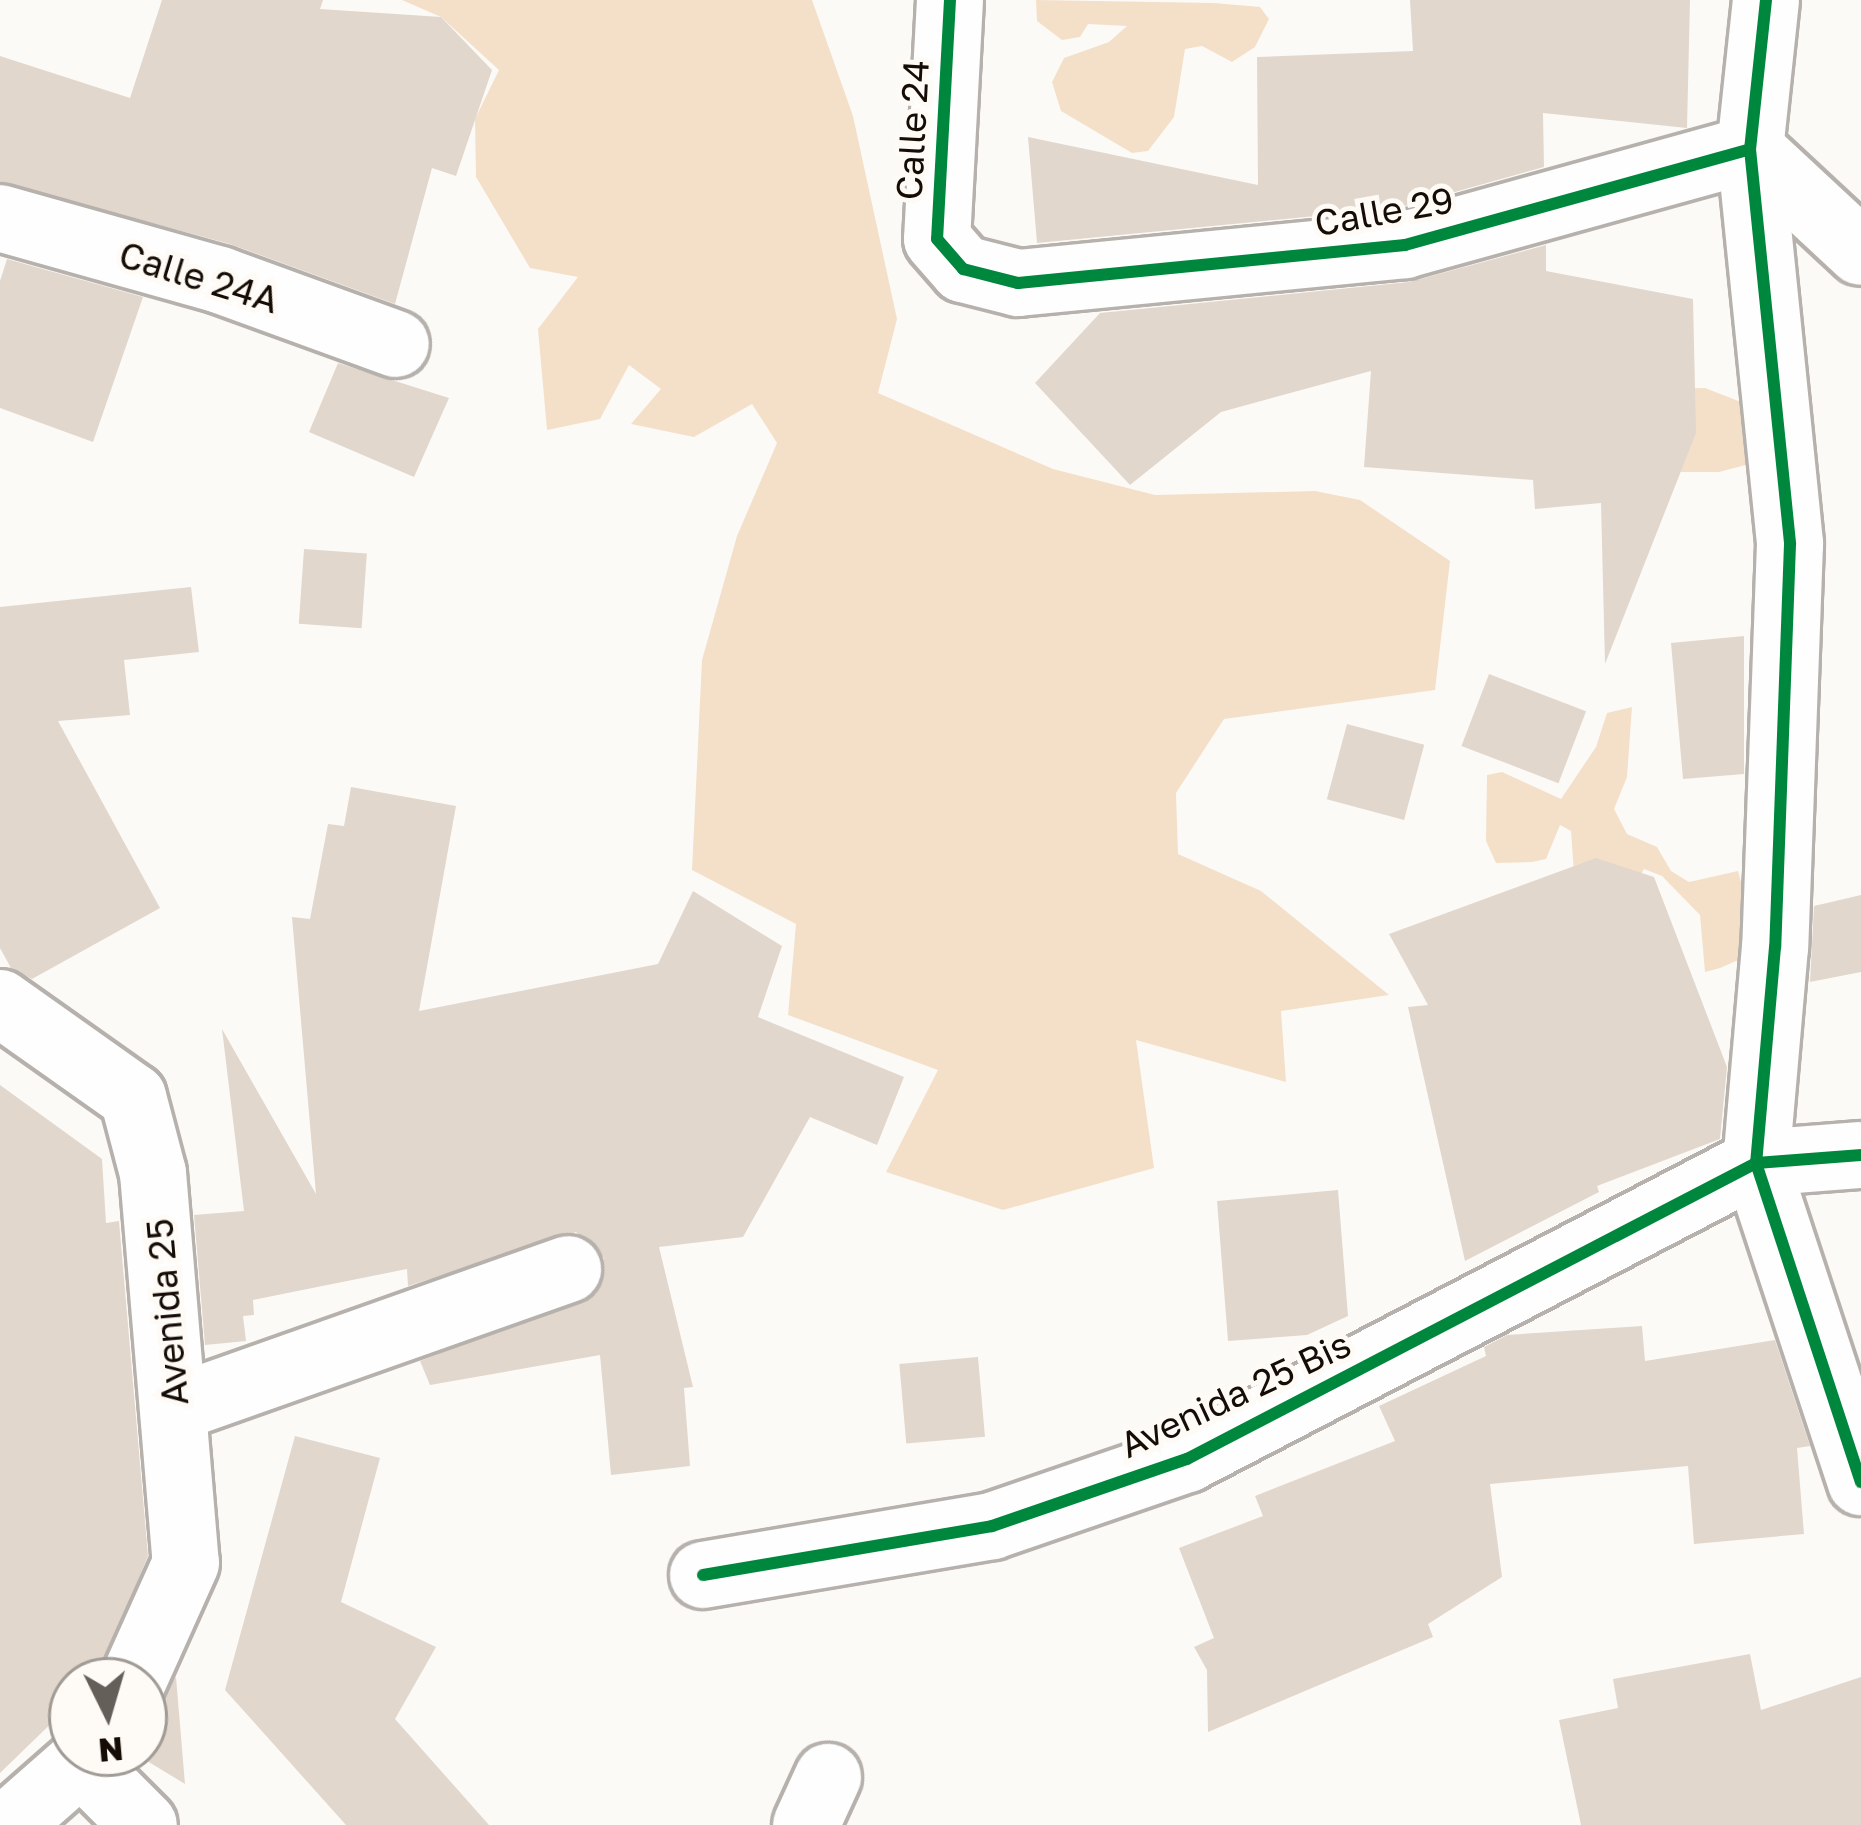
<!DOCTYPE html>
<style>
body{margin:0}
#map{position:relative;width:1861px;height:1825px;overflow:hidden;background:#fcfaf7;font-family:"Golos Text",sans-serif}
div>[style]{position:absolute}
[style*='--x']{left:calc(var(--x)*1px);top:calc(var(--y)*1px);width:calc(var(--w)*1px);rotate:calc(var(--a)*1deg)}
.green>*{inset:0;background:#f4e0c9}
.building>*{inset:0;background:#e2d7cc;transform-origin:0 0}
.roads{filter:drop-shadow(3px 0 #b6b1ac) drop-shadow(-3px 0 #b6b1ac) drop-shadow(0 3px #b6b1ac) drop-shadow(0 -3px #b6b1ac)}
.minor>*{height:66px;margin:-33px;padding:0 33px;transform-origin:33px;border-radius:33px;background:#fffefe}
.cycleway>*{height:12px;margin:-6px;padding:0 6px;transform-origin:6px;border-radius:6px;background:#00873e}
span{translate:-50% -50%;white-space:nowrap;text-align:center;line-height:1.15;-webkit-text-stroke:10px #fefaf5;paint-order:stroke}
.street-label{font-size:36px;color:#140c05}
.north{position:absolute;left:48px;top:1657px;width:120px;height:120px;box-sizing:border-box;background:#fefaf5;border:3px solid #a09b95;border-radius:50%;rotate:175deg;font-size:33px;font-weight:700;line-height:48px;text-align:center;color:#140c05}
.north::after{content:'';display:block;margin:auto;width:42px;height:54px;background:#655f5a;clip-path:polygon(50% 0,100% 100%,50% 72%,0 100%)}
</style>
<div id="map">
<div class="green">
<i style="clip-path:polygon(402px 0,812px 0,853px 116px,897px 319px,878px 393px,1053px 469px,1155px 495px,1315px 491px,1360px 500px,1450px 561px,1435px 690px,1224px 719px,1176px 793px,1178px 854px,1261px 891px,1389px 995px,1281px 1011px,1286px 1082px,1136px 1040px,1154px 1168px,1003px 1210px,886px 1172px,938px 1070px,788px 1015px,796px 924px,692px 870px,702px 660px,737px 536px,777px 443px,752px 404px,694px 437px,631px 424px,661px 389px,629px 365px,600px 419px,547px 430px,538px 329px,578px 277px,530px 268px,476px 177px,475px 119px,499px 70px,441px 17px)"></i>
<i style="clip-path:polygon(1036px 0,1214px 3px,1260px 7px,1269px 19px,1255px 47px,1232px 62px,1202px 46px,1185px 49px,1174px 117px,1148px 151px,1132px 153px,1061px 111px,1052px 82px,1064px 58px,1109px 42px,1127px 26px,1088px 24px,1080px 37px,1062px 40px,1037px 21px)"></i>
<i style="clip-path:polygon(1705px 388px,1741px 402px,1757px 462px,1719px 472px,1657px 472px,1636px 389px)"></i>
<i style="clip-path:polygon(1632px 707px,1627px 777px,1614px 809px,1627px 834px,1657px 847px,1671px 871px,1689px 882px,1738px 871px,1759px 951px,1720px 968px,1705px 972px,1700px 915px,1662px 876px,1644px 869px,1635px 885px,1574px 873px,1571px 831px,1560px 825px,1546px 859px,1532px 862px,1496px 863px,1486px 841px,1487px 775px,1502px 772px,1561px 799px,1596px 747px,1607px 713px)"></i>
</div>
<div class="building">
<i style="clip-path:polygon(162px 0,323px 0,320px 9px,441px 17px,492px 70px,456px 176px,432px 168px,395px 304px,230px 244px,0 182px,0 56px,130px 98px)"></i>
<i style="clip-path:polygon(1410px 0,1690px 0,1687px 128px,1543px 113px,1544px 167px,1398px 208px,1037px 243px,1028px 137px,1258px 185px,1257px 57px,1413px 51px)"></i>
<i style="clip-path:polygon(1546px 245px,1546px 271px,1693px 299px,1696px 433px,1605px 664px,1601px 503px,1535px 509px,1533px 480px,1364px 467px,1371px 371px,1221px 412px,1130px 485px,1035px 383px,1100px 313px,1409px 282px)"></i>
<i style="clip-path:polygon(7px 259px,143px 297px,93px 442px,0 408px,0 281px)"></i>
<i style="clip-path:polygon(338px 363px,449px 398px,414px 477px,309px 432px)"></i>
<i style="left:304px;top:549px;width:63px;height:75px;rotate:4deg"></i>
<i style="clip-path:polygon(191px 587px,199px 652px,124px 660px,130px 715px,58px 721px,160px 908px,32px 979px,11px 968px,0 948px,0 607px)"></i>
<i style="clip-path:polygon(1744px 636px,1744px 774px,1683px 779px,1671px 643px)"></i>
<i style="left:1489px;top:674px;width:104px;height:77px;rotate:21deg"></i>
<i style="left:1347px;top:724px;width:80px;height:78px;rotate:15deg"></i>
<i style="clip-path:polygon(351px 787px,456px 806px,419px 1011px,658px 964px,693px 891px,782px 946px,758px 1017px,904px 1077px,877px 1145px,810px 1117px,743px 1237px,659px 1247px,693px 1387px,684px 1388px,690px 1466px,611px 1475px,600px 1355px,430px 1385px,420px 1361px,596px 1294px,604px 1258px,576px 1232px,408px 1286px,407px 1269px,253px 1300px,254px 1315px,243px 1316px,246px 1341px,205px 1345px,194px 1215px,244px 1211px,222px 1029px,316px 1194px,292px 917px,310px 919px,328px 824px,344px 826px)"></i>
<i style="clip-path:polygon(1596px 858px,1654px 877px,1727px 1067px,1720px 1139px,1597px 1186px,1599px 1192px,1465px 1261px,1408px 1007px,1428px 1005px,1389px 934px)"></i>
<i style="clip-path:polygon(1861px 895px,1861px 972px,1810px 982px,1814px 906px)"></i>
<i style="clip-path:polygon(0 1085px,102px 1159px,106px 1223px,119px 1221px,148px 1556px,96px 1681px,72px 1681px,72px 1716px,64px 1711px,0 1773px)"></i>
<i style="clip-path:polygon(1338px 1190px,1348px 1316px,1307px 1335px,1228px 1341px,1217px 1201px)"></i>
<i style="clip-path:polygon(1642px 1326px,1645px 1361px,1775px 1340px,1810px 1446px,1797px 1448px,1804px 1534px,1694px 1544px,1688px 1466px,1490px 1484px,1502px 1577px,1428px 1624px,1433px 1637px,1208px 1732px,1207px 1670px,1194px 1647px,1214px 1638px,1179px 1548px,1263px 1516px,1255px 1496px,1395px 1441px,1379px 1406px,1486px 1356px,1484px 1347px,1507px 1335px)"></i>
<i style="left:978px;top:1357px;width:80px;height:79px;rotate:85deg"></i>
<i style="clip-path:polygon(295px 1436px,380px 1458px,341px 1602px,436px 1647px,395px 1719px,489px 1825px,346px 1825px,225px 1690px)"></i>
<i style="clip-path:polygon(1750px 1654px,1761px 1710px,1861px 1677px,1861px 1825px,1581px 1825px,1559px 1720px,1618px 1708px,1613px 1679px)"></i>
<i style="clip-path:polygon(176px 1677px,185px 1784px,134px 1753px,144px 1753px,144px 1716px)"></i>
</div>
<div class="roads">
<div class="minor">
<i style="--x:950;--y:0;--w:239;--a:93.1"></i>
<i style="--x:937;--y:239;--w:40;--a:49"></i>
<i style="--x:963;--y:269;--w:57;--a:14.3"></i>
<i style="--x:1018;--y:283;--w:389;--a:-5.6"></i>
<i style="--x:1405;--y:245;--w:358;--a:-15.5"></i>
<i style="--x:1766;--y:0;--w:150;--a:96.1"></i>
<i style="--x:1750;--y:149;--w:397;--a:84.2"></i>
<i style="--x:1790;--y:544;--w:403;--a:92.1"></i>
<i style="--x:1775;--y:947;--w:217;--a:95"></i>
<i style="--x:1756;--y:1163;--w:336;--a:71.8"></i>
<i style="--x:1750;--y:149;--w:151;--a:42.9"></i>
<i style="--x:0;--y:218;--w:229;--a:15.7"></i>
<i style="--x:220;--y:280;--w:187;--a:20"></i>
<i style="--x:0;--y:1003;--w:163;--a:35.3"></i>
<i style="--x:133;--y:1097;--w:79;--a:75.3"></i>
<i style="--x:153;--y:1173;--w:391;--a:85.2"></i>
<i style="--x:186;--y:1563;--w:129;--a:114.2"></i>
<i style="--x:176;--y:1408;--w:416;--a:-19.5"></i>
<i style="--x:703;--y:1575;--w:293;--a:-9.6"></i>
<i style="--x:992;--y:1526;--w:206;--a:-19"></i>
<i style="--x:1187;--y:1459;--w:641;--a:-27.48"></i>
<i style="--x:1756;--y:1163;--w:105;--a:-4.4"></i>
<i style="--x:83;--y:1764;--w:86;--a:45"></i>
<i style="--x:9;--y:1825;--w:109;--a:-41.3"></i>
<i style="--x:806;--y:1825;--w:53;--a:-65.4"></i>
</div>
</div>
<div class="cycleway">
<i style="--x:950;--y:0;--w:239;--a:93.1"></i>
<i style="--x:937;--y:239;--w:40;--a:49"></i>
<i style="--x:963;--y:269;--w:57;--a:14.3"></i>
<i style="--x:1018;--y:283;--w:389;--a:-5.6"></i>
<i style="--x:1405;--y:245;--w:358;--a:-15.5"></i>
<i style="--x:1766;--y:0;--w:150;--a:96.1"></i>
<i style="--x:1750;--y:149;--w:397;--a:84.2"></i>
<i style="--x:1790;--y:544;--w:403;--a:92.1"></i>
<i style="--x:1775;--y:947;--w:217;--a:95"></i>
<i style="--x:1756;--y:1163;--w:336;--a:71.8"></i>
<i style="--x:703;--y:1575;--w:293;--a:-9.6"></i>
<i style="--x:992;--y:1526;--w:206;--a:-19"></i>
<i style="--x:1187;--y:1459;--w:641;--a:-27.48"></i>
<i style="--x:1756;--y:1163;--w:105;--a:-4.4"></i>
</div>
<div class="street-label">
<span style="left:912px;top:130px;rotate:-87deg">Calle 24</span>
<span style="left:1384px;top:211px;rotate:-10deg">Calle 29</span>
<span style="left:199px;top:277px;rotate:17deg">Calle 24A</span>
<span style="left:167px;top:1312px;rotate:-95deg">Avenida 25</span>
<span style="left:1235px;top:1394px;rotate:-25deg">Avenida 25 Bis</span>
</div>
<div class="north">N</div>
</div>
